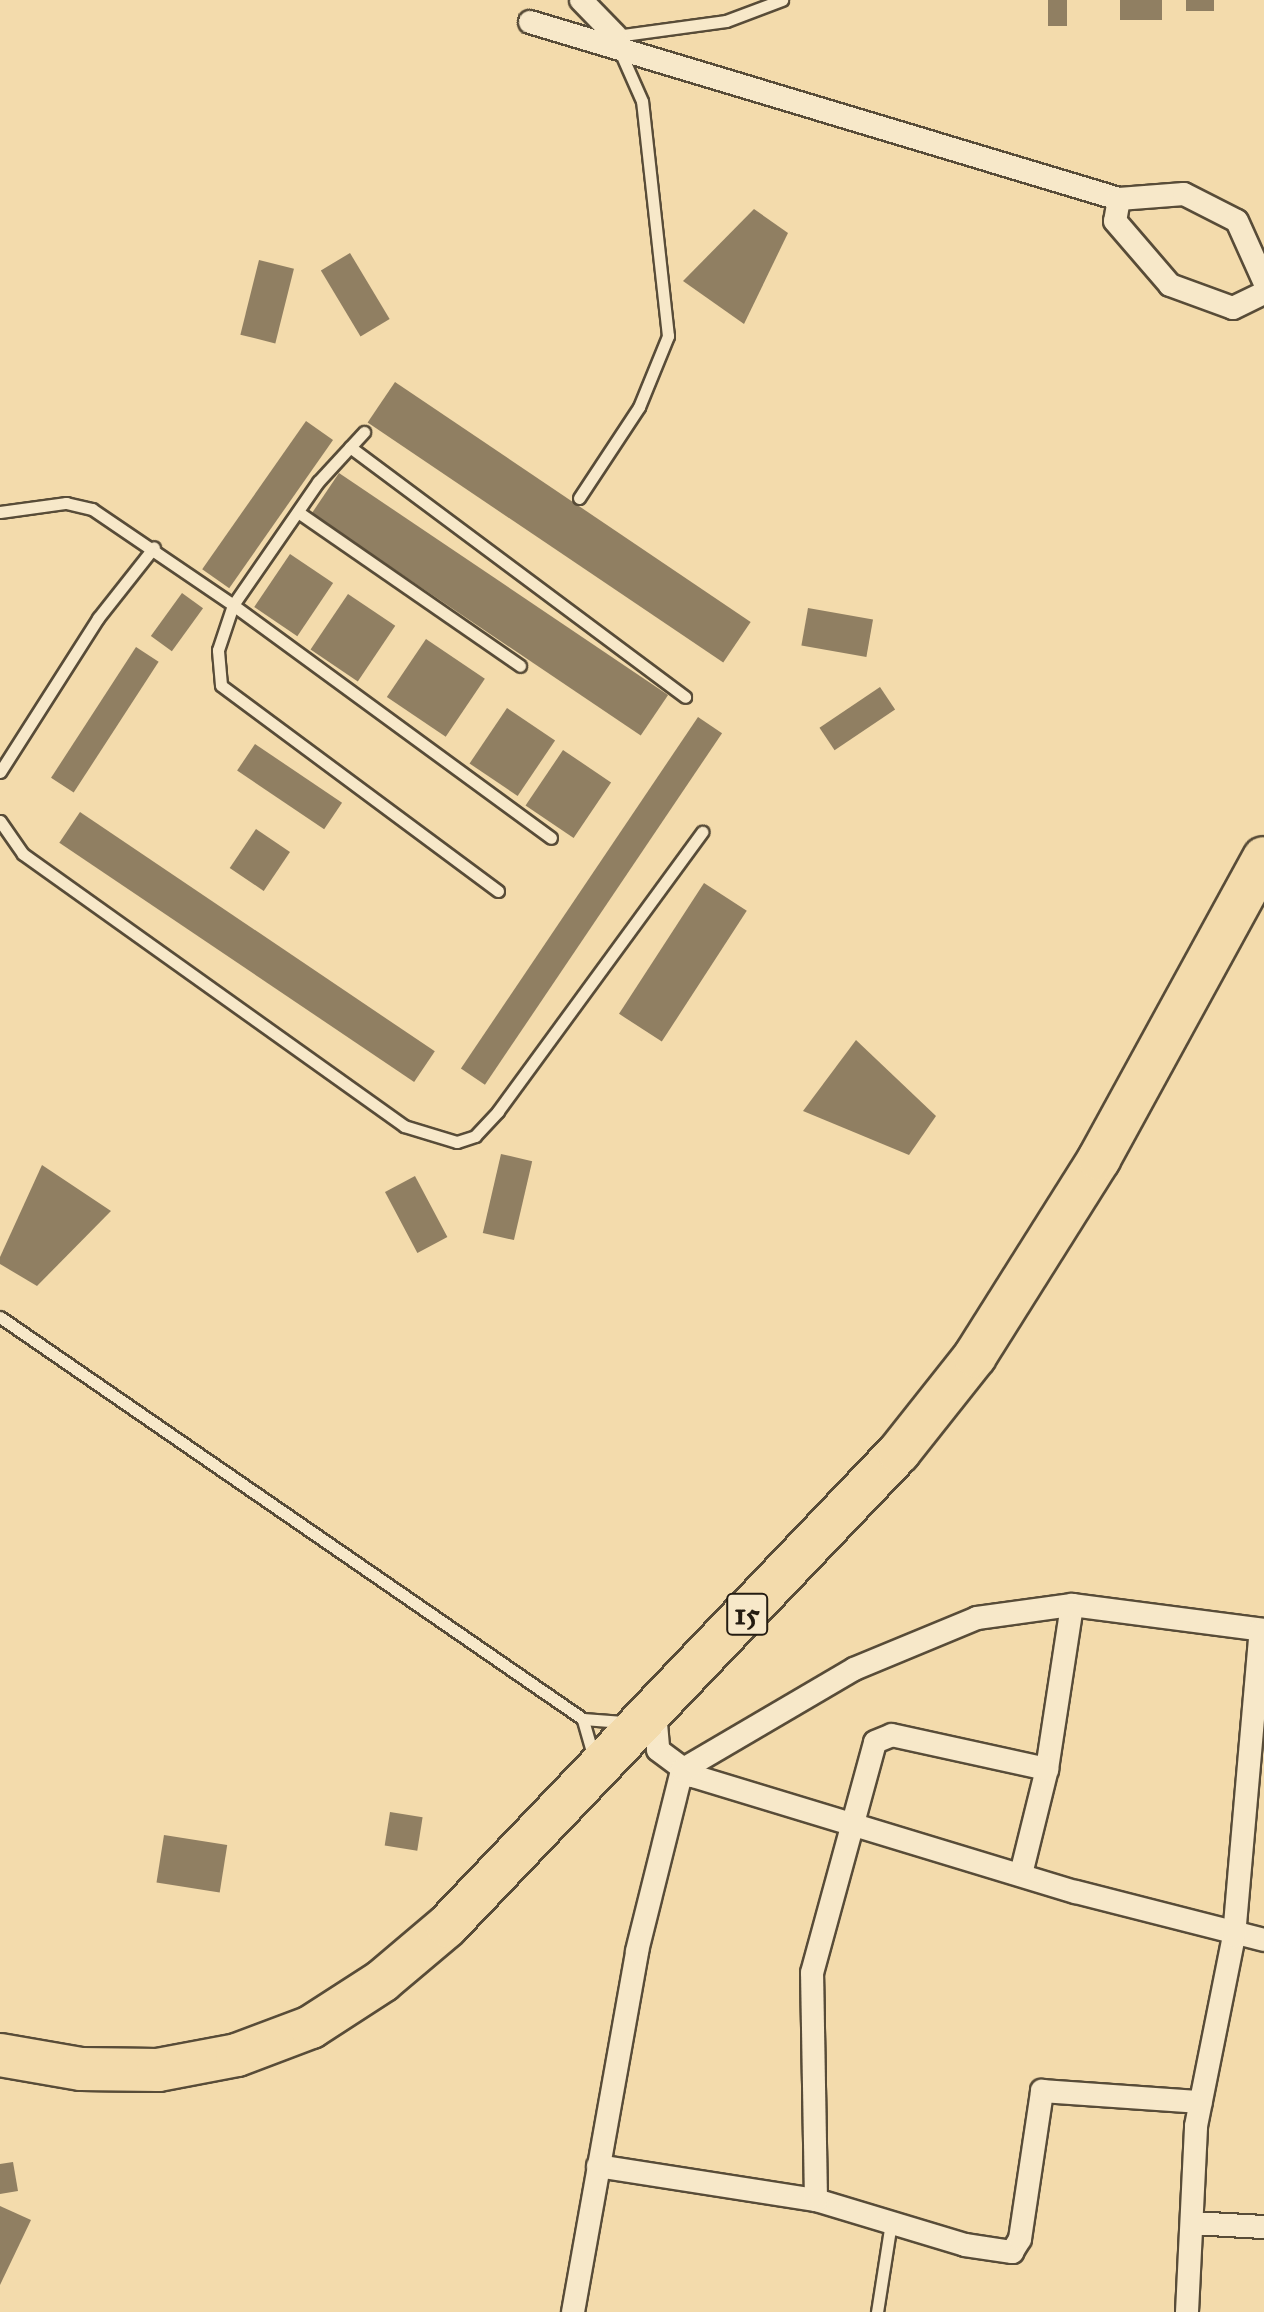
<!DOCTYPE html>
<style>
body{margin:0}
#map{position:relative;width:1264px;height:2312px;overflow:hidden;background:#f3dbac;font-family:"IM FELL Great Primer",serif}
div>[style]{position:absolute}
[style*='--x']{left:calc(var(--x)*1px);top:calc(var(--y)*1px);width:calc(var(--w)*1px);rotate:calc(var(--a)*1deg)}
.building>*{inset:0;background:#907f62;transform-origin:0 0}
.roads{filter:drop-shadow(2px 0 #584c38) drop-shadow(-2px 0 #584c38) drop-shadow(0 2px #584c38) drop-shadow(0 -2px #584c38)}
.lane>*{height:11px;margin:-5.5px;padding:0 5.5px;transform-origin:5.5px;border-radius:5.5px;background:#f7e8c9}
.street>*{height:22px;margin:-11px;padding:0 11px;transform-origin:11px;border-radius:11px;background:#f7e8c9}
.highway>*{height:42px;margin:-21px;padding:0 21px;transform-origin:21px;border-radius:21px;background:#f3dbac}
span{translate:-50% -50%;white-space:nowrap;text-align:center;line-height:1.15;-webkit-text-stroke:8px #f7e8c9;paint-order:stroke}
.shield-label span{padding:2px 6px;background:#f7e8c9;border:2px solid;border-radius:6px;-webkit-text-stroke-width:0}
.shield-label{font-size:30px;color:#241c12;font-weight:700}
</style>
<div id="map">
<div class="building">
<i style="left:1048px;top:0;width:19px;height:26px"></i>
<i style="left:1120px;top:0;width:42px;height:20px"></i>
<i style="left:1186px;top:0;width:28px;height:11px"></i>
<i style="clip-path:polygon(754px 209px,788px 233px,744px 324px,683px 281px)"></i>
<i style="left:350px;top:253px;width:77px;height:34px;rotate:59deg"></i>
<i style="left:259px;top:260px;width:36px;height:77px;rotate:14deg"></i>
<i style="left:395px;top:382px;width:429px;height:49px;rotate:34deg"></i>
<i style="left:306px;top:421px;width:33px;height:181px;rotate:35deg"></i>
<i style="left:339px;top:473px;width:397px;height:49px;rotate:34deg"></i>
<i style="left:290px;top:554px;width:52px;height:64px;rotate:34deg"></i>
<i style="left:182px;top:593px;width:26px;height:53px;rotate:36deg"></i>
<i style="left:348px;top:594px;width:57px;height:67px;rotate:34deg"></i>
<i style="left:808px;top:608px;width:66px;height:38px;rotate:10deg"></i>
<i style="left:426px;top:639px;width:71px;height:70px;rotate:34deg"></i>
<i style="left:136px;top:647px;width:27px;height:156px;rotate:33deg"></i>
<i style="left:880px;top:687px;width:27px;height:73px;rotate:56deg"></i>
<i style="left:507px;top:708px;width:58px;height:67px;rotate:34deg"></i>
<i style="left:698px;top:717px;width:29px;height:424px;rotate:34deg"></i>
<i style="left:255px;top:744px;width:105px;height:32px;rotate:34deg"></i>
<i style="left:563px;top:750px;width:58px;height:67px;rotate:34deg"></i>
<i style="left:80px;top:812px;width:428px;height:37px;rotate:34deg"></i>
<i style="left:256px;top:829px;width:41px;height:47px;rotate:34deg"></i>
<i style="left:704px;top:883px;width:51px;height:156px;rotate:33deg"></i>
<i style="clip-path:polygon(856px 1040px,936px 1116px,909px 1155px,803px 1111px)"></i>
<i style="left:501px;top:1154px;width:32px;height:81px;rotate:13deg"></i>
<i style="clip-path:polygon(42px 1165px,111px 1211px,37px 1286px,0 1264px,0 1257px)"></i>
<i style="left:415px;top:1176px;width:69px;height:34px;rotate:62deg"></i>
<i style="left:390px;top:1812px;width:33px;height:34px;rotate:9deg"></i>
<i style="left:164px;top:1835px;width:64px;height:48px;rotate:9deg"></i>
<i style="clip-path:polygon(13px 2162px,18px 2191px,0 2194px,0 2164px)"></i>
<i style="clip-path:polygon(0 2206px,31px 2220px,0 2285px)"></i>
</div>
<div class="roads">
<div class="lane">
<i style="--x:616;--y:36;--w:111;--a:-7.8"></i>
<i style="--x:726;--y:21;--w:60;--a:-20.6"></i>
<i style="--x:350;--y:447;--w:418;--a:36.7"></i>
<i style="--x:579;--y:498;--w:109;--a:-56.6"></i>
<i style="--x:639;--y:407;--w:77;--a:-67.8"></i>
<i style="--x:668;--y:336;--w:236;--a:-96.3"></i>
<i style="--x:642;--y:101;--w:57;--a:-113.9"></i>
<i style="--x:0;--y:512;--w:67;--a:-7.8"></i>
<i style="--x:66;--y:503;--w:27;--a:13"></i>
<i style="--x:92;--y:509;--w:171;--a:34.2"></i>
<i style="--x:233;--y:605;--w:150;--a:-55.4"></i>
<i style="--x:318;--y:482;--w:68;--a:-47.4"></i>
<i style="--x:298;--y:512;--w:270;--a:34.7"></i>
<i style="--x:0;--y:772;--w:183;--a:-57.5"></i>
<i style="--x:98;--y:618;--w:90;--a:-51.7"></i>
<i style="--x:0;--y:821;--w:40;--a:55.1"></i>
<i style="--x:23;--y:854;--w:468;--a:35.5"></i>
<i style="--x:404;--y:1126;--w:55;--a:16.8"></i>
<i style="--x:457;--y:1142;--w:19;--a:-18"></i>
<i style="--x:475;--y:1136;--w:34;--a:-47"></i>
<i style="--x:498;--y:1111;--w:346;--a:-53.8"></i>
<i style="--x:498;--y:891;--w:345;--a:-143.4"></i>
<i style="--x:221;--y:685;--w:35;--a:-95"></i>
<i style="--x:218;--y:650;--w:47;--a:-71.6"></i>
<i style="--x:233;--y:605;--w:394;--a:36.2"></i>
<i style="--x:0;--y:1317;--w:708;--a:34.59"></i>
<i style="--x:593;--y:1755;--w:37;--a:-106"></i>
<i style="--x:583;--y:1719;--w:40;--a:4.3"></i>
<i style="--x:877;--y:2312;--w:90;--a:-81.1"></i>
</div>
<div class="street">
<i style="--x:581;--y:0;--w:50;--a:45.8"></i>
<i style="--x:530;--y:22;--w:615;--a:16.73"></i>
<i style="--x:1119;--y:199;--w:65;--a:-4.4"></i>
<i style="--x:1184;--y:194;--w:59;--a:27"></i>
<i style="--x:1237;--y:221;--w:66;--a:65.8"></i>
<i style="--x:1119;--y:199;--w:22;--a:100"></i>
<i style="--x:1115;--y:221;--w:84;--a:49.3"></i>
<i style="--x:1170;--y:285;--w:67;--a:20.1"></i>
<i style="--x:1233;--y:308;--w:34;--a:-26"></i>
<i style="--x:655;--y:1712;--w:38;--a:85"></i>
<i style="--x:658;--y:1750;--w:44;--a:36.6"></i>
<i style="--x:693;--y:1776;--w:400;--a:16.9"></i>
<i style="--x:1076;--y:1892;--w:194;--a:14.3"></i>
<i style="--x:1021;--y:1874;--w:108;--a:-76.1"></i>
<i style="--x:1047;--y:1769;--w:166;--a:-81.3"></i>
<i style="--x:598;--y:2166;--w:221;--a:8.9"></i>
<i style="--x:816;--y:2200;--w:156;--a:16.8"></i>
<i style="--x:965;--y:2245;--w:48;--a:8.5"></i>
<i style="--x:1012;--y:2252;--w:15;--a:-58"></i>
<i style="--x:1020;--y:2239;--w:150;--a:-81.5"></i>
<i style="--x:1042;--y:2091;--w:159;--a:4"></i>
<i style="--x:816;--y:2200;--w:227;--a:-91"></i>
<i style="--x:812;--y:1973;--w:239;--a:-74.7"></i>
<i style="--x:875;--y:1742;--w:18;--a:-22"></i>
<i style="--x:892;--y:1735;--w:159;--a:12.4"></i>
<i style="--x:1192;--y:2223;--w:72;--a:3.2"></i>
<i style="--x:573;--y:2312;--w:367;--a:-79.9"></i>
<i style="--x:637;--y:1951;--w:187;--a:-76"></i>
<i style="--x:682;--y:1770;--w:199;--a:-30.4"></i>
<i style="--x:854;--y:1669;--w:133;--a:-22.5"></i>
<i style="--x:977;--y:1618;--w:96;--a:-7.8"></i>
<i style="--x:1072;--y:1605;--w:194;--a:7.4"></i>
<i style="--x:1187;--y:2312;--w:186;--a:-87.2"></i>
<i style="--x:1196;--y:2126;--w:194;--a:-78.7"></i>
<i style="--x:1234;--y:1936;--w:307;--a:-85"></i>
</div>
<div class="highway">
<i style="--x:0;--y:2055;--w:82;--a:9.8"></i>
<i style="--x:81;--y:2069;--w:77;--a:0.7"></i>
<i style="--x:158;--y:2070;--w:80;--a:-10.8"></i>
<i style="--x:237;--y:2055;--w:79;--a:-20.7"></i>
<i style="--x:311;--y:2027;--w:85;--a:-32.9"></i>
<i style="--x:382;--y:1981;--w:85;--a:-40.2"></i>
<i style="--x:447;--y:1926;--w:655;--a:-46.36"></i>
<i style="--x:899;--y:1452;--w:122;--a:-51.6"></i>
<i style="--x:975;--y:1356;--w:233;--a:-57.8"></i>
<i style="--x:1099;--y:1159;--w:343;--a:-61.3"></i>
</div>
</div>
<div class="shield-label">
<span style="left:747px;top:1614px">15</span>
</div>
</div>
